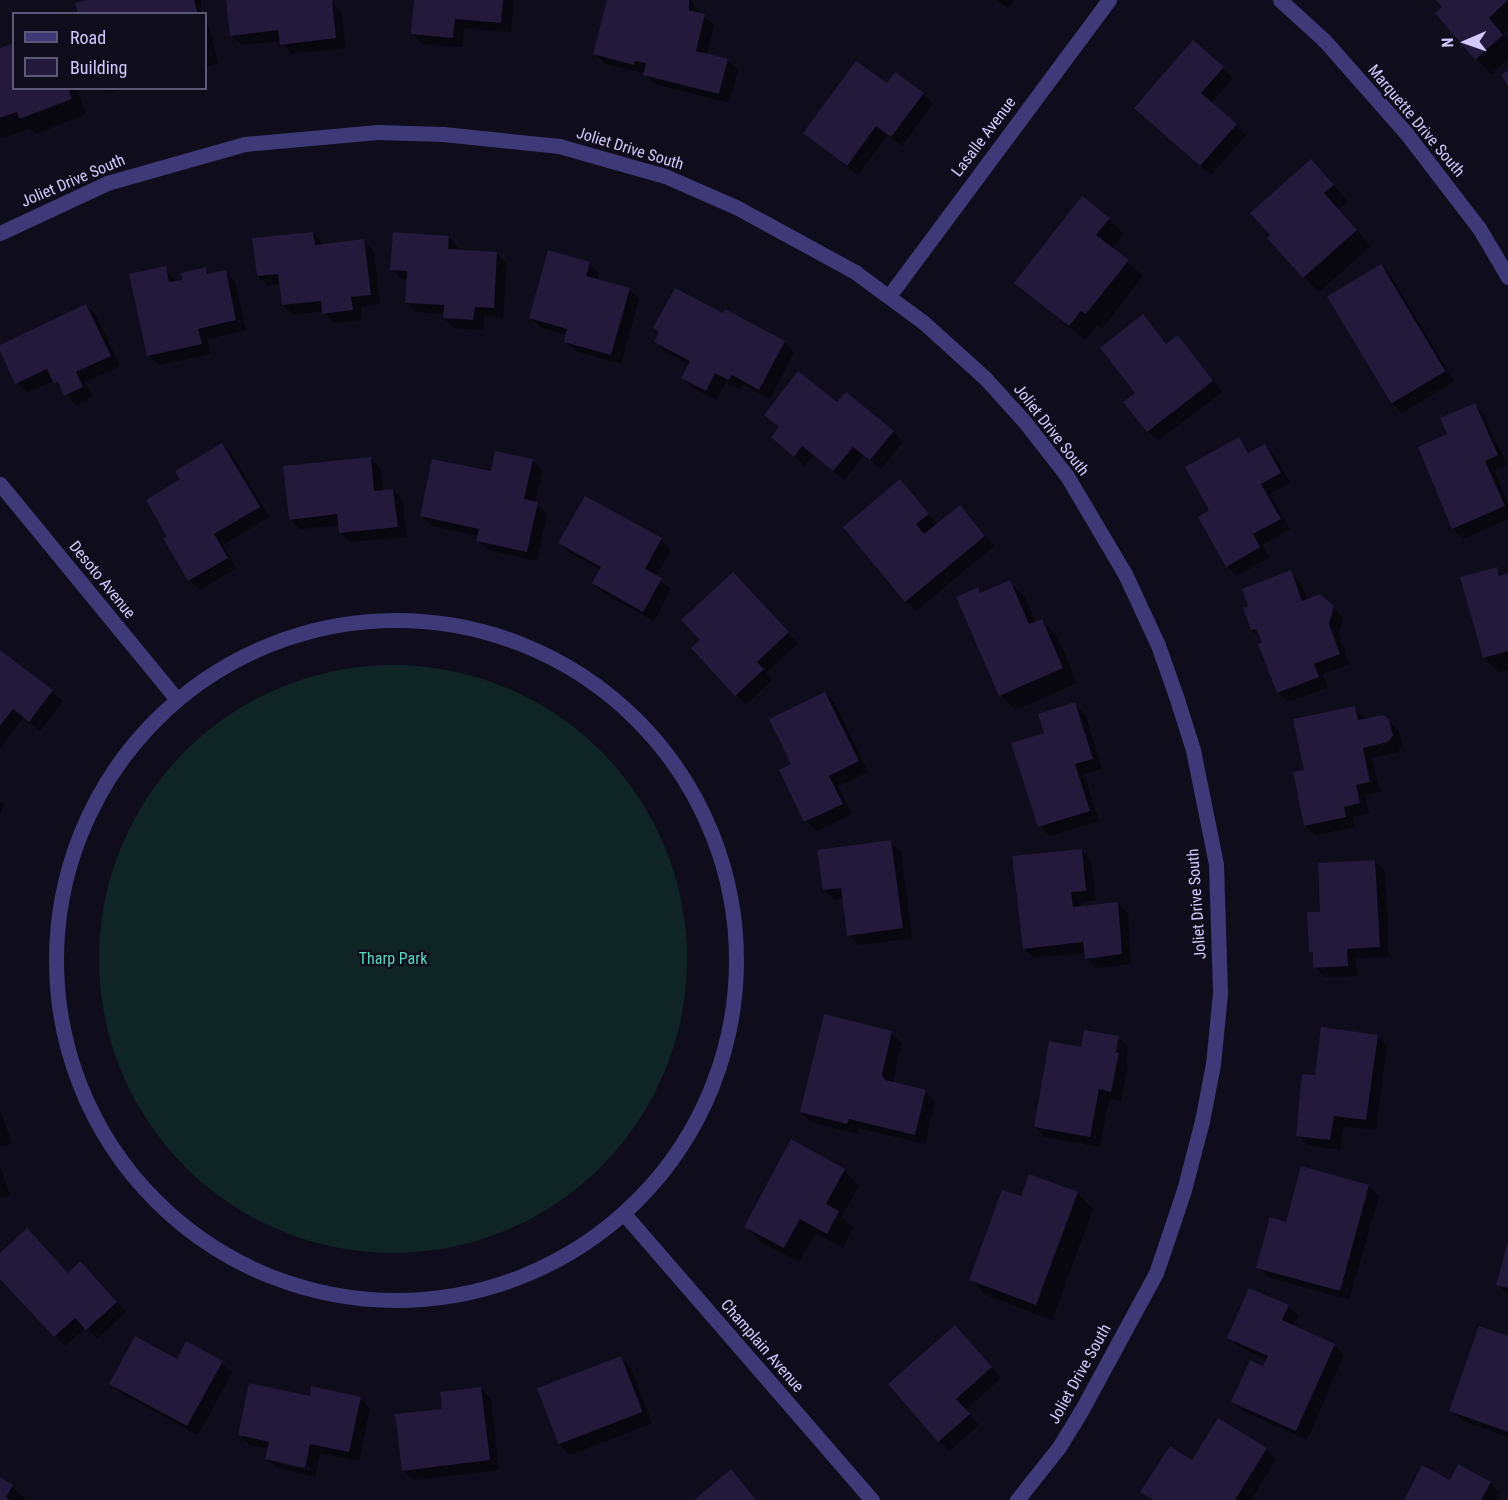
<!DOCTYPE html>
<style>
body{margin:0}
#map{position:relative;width:1508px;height:1500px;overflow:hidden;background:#0f0c1b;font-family:"Roboto Condensed",sans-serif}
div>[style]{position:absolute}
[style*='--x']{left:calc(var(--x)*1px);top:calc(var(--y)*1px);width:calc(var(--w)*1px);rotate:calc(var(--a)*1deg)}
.green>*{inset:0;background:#0f2425}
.round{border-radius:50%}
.shadow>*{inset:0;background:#0007;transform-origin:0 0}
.building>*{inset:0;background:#22193b;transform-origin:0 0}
.minor>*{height:15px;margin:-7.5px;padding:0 7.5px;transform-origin:7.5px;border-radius:7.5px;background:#3f3978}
.minor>.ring{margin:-7.5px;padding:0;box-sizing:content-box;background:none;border:15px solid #3f3978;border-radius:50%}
span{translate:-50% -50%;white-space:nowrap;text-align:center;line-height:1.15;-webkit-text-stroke:4.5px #0f0c1b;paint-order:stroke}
.street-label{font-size:16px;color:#d2c9fc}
.park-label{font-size:16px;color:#5ad7bf}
.legend{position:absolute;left:12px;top:12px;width:195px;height:78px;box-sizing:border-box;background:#0f0c1b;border:2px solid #5d5875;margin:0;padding:8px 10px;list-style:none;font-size:18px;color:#d2c9fc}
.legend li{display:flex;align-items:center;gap:12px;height:30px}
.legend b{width:30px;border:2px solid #5d5875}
.north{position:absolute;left:1436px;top:12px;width:60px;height:60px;-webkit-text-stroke:4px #0f0c1b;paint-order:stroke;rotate:268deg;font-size:16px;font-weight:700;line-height:24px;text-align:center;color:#d2c9fc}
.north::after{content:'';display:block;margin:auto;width:21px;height:27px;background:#d2c9fc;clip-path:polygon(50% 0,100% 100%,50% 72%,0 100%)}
</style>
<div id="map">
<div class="green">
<i class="round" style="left:99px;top:665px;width:588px;height:588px"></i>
</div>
<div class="shadow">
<i style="left:91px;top:0;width:110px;height:18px"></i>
<i style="clip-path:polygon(227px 0,331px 1px,341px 12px,346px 48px,291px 54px,281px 41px,242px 45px,232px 35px)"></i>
<i style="clip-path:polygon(415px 0,514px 0,511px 32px,464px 28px,462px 47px,422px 44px,412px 33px)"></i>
<i style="clip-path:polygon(609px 0,691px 0,700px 14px,714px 25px,707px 55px,727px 60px,738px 70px,729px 103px,655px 84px,644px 73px,605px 64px,595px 54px)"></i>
<i style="clip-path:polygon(997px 0,1014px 0,1008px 8px)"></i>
<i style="clip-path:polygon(1438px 0,1508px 0,1508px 30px,1503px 34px,1508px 40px,1508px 60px,1491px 74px,1476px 59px)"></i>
<i style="clip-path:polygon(206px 17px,218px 63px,206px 67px)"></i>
<i style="clip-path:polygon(1193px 42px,1233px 78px,1211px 103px,1246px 135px,1211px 175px,1146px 118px)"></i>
<i style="clip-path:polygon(0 49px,14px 88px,76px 88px,86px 114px,36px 134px,30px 128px,0 139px)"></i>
<i style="clip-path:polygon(887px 85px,923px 94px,933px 104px,902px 146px,887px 135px,858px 175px,805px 133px)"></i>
<i style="clip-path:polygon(104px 88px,124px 88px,109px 93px)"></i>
<i style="clip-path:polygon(1311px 161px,1348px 201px,1338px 209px,1371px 246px,1319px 292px,1304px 277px)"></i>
<i style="clip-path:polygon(1109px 219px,1124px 234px,1112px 249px,1143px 276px,1102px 329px,1097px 325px,1085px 340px,1016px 283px)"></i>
<i style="clip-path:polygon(313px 233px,323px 245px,364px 241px,374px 251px,380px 304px,361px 307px,362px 320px,334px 323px,323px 311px,293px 315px,283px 305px,281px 284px,268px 286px,258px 275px)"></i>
<i style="clip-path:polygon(448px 237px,458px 247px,458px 251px,497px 254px,507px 264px,503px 318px,484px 316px,483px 330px,454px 328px,444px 318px,444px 314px,416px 312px,406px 302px,408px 280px,402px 279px,392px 269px)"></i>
<i style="clip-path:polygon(589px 263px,599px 273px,597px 280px,629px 289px,639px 299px,621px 364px,576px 351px,565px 341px,567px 335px,541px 328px,531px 318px)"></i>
<i style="clip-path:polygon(1381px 266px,1391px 276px,1454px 381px,1402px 413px,1392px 403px,1329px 298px)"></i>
<i style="clip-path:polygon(165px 268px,176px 282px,205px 269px,211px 275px,225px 272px,235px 282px,246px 330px,208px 339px,211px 354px,159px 365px,148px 355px)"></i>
<i style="clip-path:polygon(86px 305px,96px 315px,120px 366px,85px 382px,92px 397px,76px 405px,54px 380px,27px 393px,17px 383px,0 347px)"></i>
<i style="clip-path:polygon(724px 315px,784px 342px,794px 352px,770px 399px,742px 384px,740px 389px,726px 382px,716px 400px,693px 388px,683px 378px,690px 365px,666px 352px,656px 342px,660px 333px)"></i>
<i style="clip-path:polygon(1143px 316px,1168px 345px,1178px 337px,1222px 392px,1158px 441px,1148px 431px,1137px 393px)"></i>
<i style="clip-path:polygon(838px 404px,893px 432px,903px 442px,881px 469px,864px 455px,844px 480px,813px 455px,805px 466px,773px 437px,780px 428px,766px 415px)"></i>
<i style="clip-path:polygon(1474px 405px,1484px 415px,1507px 465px,1494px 471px,1508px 503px,1508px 519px,1463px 539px,1453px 529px,1449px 434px)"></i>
<i style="clip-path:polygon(1239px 439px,1251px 453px,1265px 446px,1275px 456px,1290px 483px,1270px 494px,1290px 529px,1262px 545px,1269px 558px,1237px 576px,1227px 566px,1211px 511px)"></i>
<i style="clip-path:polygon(222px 445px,232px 455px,269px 517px,223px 545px,236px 568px,200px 590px,190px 580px,182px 480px)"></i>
<i style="clip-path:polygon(370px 458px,380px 468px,383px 491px,393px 490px,403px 500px,407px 537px,350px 542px,340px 532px,340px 525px,300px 529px,290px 519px)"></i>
<i style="clip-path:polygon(532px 460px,542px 470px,535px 503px,547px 513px,537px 561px,488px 550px,478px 540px,479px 536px,432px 526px,422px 516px,492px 473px)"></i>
<i style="clip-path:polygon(900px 481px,938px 525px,970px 517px,994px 546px,916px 611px,906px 601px)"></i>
<i style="clip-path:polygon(661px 540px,671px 550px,656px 577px,671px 589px,654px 621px,604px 593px,593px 583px,601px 570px,570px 553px,560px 543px)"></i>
<i style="clip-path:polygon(1496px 569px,1504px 576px,1508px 575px,1508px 670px,1499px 673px,1484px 657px)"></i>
<i style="clip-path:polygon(1290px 572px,1300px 582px,1308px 601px,1333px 608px,1343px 618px,1339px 635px,1350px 664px,1323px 674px,1328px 687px,1288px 702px,1278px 692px,1262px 640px,1252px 630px)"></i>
<i style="clip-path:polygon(1009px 582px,1025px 597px,1036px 623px,1042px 621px,1057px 636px,1077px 683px,1016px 710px,1000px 695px,977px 589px,982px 594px)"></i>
<i style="clip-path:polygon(743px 584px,798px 643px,766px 673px,772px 680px,746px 705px,736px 695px,702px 640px)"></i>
<i style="clip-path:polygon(0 651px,63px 701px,40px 731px,23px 718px,0 749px)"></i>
<i style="clip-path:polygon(825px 693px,835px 703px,868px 772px,838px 786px,852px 814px,816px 831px,806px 821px)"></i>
<i style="clip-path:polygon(1075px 704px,1085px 714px,1102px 769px,1084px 774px,1099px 821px,1050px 836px,1040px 826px,1046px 734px)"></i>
<i style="clip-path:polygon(1354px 708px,1365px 720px,1388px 720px,1399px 731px,1402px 746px,1398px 752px,1372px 758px,1380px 792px,1365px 795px,1369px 813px,1353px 817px,1355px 827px,1315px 835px,1305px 825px,1305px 771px)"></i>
<i style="clip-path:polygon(0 800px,4px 804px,0 815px)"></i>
<i style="clip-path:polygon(890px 842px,901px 852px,912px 938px,859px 945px,849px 935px,844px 898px,835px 900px,824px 890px)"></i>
<i style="clip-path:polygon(1081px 850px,1091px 860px,1096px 900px,1081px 902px,1081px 908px,1118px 903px,1128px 913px,1131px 964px,1096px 968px,1086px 958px,1085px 953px,1034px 958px,1024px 948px)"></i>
<i style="clip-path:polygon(1375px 861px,1385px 871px,1389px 957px,1356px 958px,1358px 976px,1325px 977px,1315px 967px,1314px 955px,1311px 951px)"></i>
<i style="clip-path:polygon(891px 1033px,902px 1043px,892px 1084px,925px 1092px,935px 1102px,925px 1144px,859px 1128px,857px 1134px,811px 1122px,801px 1112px)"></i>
<i style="clip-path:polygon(1377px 1036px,1387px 1046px,1376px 1130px,1344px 1126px,1340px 1150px,1308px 1145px,1298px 1135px,1316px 1077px)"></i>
<i style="clip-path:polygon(1118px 1037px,1128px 1047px,1126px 1062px,1128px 1064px,1121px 1101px,1109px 1099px,1100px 1147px,1045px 1137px,1035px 1127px,1082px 1049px)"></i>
<i style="clip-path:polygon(0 1110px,12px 1143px,0 1147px)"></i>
<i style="clip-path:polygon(0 1166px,10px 1195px,0 1198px)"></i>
<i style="clip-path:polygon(844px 1170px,859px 1186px,842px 1217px,853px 1228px,843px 1248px,816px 1233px,799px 1262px,761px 1242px,745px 1226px)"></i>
<i style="clip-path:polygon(1368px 1186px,1379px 1196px,1349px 1300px,1268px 1277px,1258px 1267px,1287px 1224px)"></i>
<i style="clip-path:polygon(1077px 1193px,1093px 1209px,1052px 1320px,986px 1295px,971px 1280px,1022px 1198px)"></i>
<i style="clip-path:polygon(1508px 1247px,1508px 1295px,1498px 1285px)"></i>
<i style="clip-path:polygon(0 1255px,69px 1274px,90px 1273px,126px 1312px,97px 1339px,86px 1327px,65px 1346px,0 1276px)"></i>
<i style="clip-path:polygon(1288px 1306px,1298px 1316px,1293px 1327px,1334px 1345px,1344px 1355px,1307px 1440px,1243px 1411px,1233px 1401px,1264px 1368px,1268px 1360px,1239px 1347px,1229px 1337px)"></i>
<i style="clip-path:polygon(965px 1337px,1001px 1378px,965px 1410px,979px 1425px,949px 1451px,890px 1385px)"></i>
<i style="clip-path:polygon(1508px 1338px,1508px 1437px,1461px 1420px,1451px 1410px)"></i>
<i style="clip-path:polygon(621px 1358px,631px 1368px,652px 1423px,570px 1455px,560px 1445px,539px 1390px)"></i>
<i style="clip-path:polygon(177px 1361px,222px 1363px,232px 1373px,198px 1435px,121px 1393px,111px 1383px)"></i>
<i style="clip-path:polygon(480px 1388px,491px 1399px,499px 1470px,413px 1480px,403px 1470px,443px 1410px)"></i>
<i style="clip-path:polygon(evenodd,311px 1398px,360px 1398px,370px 1408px,359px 1461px,320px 1453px,315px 1477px,277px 1468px,267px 1458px,269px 1449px,250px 1445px,240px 1435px,311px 1398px,276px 1460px,313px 1468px,312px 1471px,276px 1463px,276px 1460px)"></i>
<i style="clip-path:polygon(1266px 1449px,1276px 1459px,1251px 1500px,1151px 1500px,1142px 1492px,1192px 1462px)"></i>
<i style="clip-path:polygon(0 1479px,12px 1486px,26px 1500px,0 1500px)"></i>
<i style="clip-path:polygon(1450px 1482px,1490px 1483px,1500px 1493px,1496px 1500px,1406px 1500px)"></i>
</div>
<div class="building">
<i style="clip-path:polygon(86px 0,194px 0,198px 14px,78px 14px,75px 3px)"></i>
<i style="clip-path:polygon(226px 0,332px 0,336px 38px,280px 45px,278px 30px,230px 36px)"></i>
<i style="clip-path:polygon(414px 0,503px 0,501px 23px,455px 19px,453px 38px,411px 34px)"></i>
<i style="clip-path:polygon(607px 0,689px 0,689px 10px,705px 14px,696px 51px,728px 59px,719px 94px,643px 75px,646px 63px,635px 61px,634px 65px,593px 54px)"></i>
<i style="clip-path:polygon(1436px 0,1508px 0,1489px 18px,1503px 35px,1475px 60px,1435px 13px,1442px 7px)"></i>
<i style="clip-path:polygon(1193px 40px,1224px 67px,1201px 93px,1237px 124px,1200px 166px,1134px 108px)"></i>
<i style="clip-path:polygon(14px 43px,14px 88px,68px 88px,72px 99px,19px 119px,17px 112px,0 118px,0 48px)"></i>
<i style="clip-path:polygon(856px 61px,887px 83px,895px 72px,924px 93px,891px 137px,876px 126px,847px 166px,803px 133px)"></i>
<i style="clip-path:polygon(1508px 70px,1508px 86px,1501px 75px)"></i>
<i style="clip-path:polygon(1311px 159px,1334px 185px,1324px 193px,1357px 230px,1303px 278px,1267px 238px,1270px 235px,1250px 213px)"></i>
<i style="clip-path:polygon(1082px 196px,1110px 218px,1096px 235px,1129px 260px,1086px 314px,1081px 311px,1069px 326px,1014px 283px)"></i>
<i style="clip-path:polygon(313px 232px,315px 245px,364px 239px,371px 295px,351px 297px,353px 310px,322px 314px,321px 301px,282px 305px,278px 274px,257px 276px,252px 238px)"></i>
<i style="clip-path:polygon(393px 232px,449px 236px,448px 249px,497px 252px,494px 308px,475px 307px,473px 320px,443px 318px,444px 305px,405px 303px,407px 271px,390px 270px)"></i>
<i style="clip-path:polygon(548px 250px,590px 262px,586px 276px,630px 288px,611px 355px,564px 342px,567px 329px,529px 318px)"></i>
<i style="left:1381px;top:264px;width:125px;height:63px;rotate:59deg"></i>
<i style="clip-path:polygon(166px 266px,169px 282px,182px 280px,181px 273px,206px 267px,207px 274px,226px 270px,236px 320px,198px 329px,202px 344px,147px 356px,129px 274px)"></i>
<i style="clip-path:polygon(675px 288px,723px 313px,725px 309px,785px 341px,759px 390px,732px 375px,729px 380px,715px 373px,706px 391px,681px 378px,690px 361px,654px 342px,659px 332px,653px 328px)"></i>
<i style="clip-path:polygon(86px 304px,111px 356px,76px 372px,83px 387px,64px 396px,58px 382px,54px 384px,47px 369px,15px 384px,0 351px,0 345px)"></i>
<i style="clip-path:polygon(1143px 314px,1166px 344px,1178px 335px,1213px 381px,1147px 432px,1123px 402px,1135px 393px,1100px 348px)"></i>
<i style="clip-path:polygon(798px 371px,837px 402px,846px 392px,894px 431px,870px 460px,853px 447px,833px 471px,802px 446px,794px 457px,771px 437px,779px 427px,764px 415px)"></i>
<i style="clip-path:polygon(1475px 403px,1498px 455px,1485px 461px,1505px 506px,1452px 529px,1418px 447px,1447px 434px,1440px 418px)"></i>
<i style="clip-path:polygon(1239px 437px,1248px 453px,1265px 444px,1281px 473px,1261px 484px,1281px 519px,1253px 534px,1260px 547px,1226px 567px,1198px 517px,1209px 510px,1185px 467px)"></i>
<i style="clip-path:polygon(222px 443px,260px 507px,214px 534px,228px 558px,188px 581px,163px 538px,167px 537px,146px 500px,180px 479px,175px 471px)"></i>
<i style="clip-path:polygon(495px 451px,533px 459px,524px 499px,538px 502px,527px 552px,476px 541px,479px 529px,420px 516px,432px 459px,491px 471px)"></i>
<i style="clip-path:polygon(371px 457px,374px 491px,393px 489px,398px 527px,339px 533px,337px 514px,289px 520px,283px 466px)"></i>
<i style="clip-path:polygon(900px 479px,929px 514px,916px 524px,924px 534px,960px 505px,985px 536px,905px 602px,843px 527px)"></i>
<i style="clip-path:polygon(585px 496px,662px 538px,645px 569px,662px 578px,643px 612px,592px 583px,601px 567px,558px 543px)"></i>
<i style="clip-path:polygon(1497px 567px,1499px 576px,1508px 573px,1508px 651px,1483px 658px,1460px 577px)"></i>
<i style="clip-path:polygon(1291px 570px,1302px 601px,1320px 594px,1334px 606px,1329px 624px,1340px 654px,1314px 664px,1319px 677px,1277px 693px,1258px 644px,1262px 642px,1256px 629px,1251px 630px,1243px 608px,1248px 606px,1242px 589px)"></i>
<i style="clip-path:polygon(733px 572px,789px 632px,757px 662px,764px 669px,735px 696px,691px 648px,700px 640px,681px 620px)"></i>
<i style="clip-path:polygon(1010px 580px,1029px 624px,1042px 619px,1063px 668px,999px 696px,956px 597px,978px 587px,980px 593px)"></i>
<i style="clip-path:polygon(0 650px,53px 690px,29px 722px,13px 709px,0 726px)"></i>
<i style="clip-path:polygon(825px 692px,859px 761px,829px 776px,843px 804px,804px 822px,779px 770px,791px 764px,769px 719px)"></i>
<i style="clip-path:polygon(1075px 702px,1093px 759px,1075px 764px,1090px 811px,1038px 827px,1011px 743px,1044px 733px,1038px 714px)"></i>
<i style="clip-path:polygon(1355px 706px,1358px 720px,1383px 715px,1389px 719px,1393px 736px,1388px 742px,1363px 748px,1370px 782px,1356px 785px,1360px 803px,1344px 807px,1346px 817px,1304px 826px,1293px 772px,1304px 770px,1293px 719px)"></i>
<i style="clip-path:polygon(891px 840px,903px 928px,847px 936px,841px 888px,823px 890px,817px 850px)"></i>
<i style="clip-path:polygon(1082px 849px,1086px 891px,1071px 892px,1073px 907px,1118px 902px,1122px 954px,1085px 959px,1083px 942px,1023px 949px,1012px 856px)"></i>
<i style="clip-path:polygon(1375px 860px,1380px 947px,1347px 949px,1348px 966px,1313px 968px,1313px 952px,1309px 952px,1307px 912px,1320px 912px,1318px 863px)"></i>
<i style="clip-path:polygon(824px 1014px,892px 1031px,882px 1075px,885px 1080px,926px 1090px,915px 1135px,849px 1119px,847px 1124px,800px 1112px)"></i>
<i style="clip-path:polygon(1321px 1027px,1378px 1035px,1366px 1120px,1334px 1116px,1330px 1140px,1296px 1136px,1302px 1074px,1315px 1075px)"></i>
<i style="clip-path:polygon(1084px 1030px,1119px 1036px,1116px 1052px,1119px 1053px,1111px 1092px,1099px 1089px,1090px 1137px,1034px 1127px,1049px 1041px,1081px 1047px)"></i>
<i style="clip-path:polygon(791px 1139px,845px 1169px,826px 1204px,839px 1211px,827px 1234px,800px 1219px,784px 1248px,744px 1227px)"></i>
<i style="clip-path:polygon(1301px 1166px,1369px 1185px,1340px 1291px,1256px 1268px,1270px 1217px,1286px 1222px)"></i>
<i style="clip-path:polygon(1029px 1174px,1078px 1192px,1036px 1305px,969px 1280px,1002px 1190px,1021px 1196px)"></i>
<i style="clip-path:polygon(27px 1228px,68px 1273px,80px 1261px,117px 1302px,86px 1330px,75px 1318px,54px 1337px,0 1279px,0 1253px)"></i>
<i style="clip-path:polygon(1507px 1244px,1508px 1244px,1508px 1288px,1496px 1285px)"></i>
<i style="clip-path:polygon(1249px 1288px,1289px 1305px,1282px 1320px,1335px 1344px,1296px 1431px,1231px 1402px,1250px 1360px,1263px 1366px,1268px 1356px,1227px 1338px)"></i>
<i style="clip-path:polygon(955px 1325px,992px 1367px,956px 1399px,970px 1414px,938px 1442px,888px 1384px)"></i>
<i style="clip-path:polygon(1479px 1326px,1508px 1336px,1508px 1432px,1449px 1411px)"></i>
<i style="clip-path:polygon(135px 1336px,177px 1359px,186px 1341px,223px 1361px,187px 1426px,109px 1384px)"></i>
<i style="left:621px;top:1356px;width:60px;height:90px;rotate:69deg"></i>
<i style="clip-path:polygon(249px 1383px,310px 1396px,311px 1386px,361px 1397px,349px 1452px,310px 1444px,305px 1468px,265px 1459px,269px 1442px,238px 1435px)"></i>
<i style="clip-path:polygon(481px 1387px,490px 1460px,402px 1471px,395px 1414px,442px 1409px,440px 1392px)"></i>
<i style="clip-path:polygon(1218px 1418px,1267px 1448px,1235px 1500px,1153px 1500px,1140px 1492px,1170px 1446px,1192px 1460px)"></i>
<i style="clip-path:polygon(1458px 1464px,1491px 1482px,1481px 1500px,1404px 1500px,1422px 1465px,1450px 1480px)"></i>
<i style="clip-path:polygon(731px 1469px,756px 1500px,694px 1500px)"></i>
<i style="clip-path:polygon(0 1477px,13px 1485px,6px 1497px,10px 1500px,0 1500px)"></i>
</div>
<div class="minor">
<i style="--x:1280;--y:0;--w:59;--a:42.3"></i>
<i style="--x:1324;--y:40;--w:124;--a:48.6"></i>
<i style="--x:1406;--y:133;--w:120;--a:52.5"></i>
<i style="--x:1479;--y:228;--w:57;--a:59.4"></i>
<i style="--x:0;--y:233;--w:118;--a:-25"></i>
<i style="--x:107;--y:183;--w:143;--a:-15.8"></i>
<i style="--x:245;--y:144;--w:133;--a:-5.2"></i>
<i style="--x:377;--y:132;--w:66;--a:1.7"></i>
<i style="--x:443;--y:134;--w:117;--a:5.9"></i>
<i style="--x:559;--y:146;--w:110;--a:15.8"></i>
<i style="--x:665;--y:176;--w:77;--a:23.6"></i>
<i style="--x:736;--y:207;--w:136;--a:28.6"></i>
<i style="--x:855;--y:272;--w:84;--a:36.3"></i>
<i style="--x:923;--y:322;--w:40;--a:42"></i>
<i style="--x:953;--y:349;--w:43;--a:42.2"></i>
<i style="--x:985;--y:378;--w:58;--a:47.8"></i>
<i style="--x:1024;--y:421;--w:70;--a:52"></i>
<i style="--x:1067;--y:476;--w:114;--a:59.4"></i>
<i style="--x:1125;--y:574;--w:78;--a:65.1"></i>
<i style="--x:1158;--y:645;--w:54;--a:70.6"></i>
<i style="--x:1176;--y:696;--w:57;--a:72.5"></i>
<i style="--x:1193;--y:750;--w:116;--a:78.6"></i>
<i style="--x:1216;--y:864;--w:129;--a:88.2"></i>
<i style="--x:1220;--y:993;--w:71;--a:95.6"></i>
<i style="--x:1213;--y:1064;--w:58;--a:100.9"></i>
<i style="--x:1202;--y:1121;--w:71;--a:104.6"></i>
<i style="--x:1184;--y:1190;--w:88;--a:108.6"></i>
<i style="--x:1156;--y:1273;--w:157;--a:118.5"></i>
<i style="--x:1081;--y:1411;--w:42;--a:121.4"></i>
<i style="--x:1059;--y:1447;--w:68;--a:128.4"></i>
<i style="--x:889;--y:296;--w:369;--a:-53.4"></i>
<i style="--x:0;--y:484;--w:277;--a:50.6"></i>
<i class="ring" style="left:56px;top:620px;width:665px;height:665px"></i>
<i style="--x:625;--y:1215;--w:377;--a:49.1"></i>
</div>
<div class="street-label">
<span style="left:1416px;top:121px;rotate:50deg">Marquette Drive South</span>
<span style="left:984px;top:137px;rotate:-53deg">Lasalle Avenue</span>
<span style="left:630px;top:149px;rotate:17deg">Joliet Drive South</span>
<span style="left:73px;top:181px;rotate:-23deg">Joliet Drive South</span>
<span style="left:1051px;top:430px;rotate:52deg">Joliet Drive South</span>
<span style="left:102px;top:580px;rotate:51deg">Desoto Avenue</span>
<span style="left:1197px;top:904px;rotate:-94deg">Joliet Drive South</span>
<span style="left:762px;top:1346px;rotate:49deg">Champlain Avenue</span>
<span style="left:1080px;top:1374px;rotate:-61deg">Joliet Drive South</span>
</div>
<div class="park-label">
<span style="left:393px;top:959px">Tharp Park</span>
</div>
<ul class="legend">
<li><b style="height:8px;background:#3f3978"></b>Road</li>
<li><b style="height:16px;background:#22193b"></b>Building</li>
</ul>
<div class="north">N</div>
</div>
